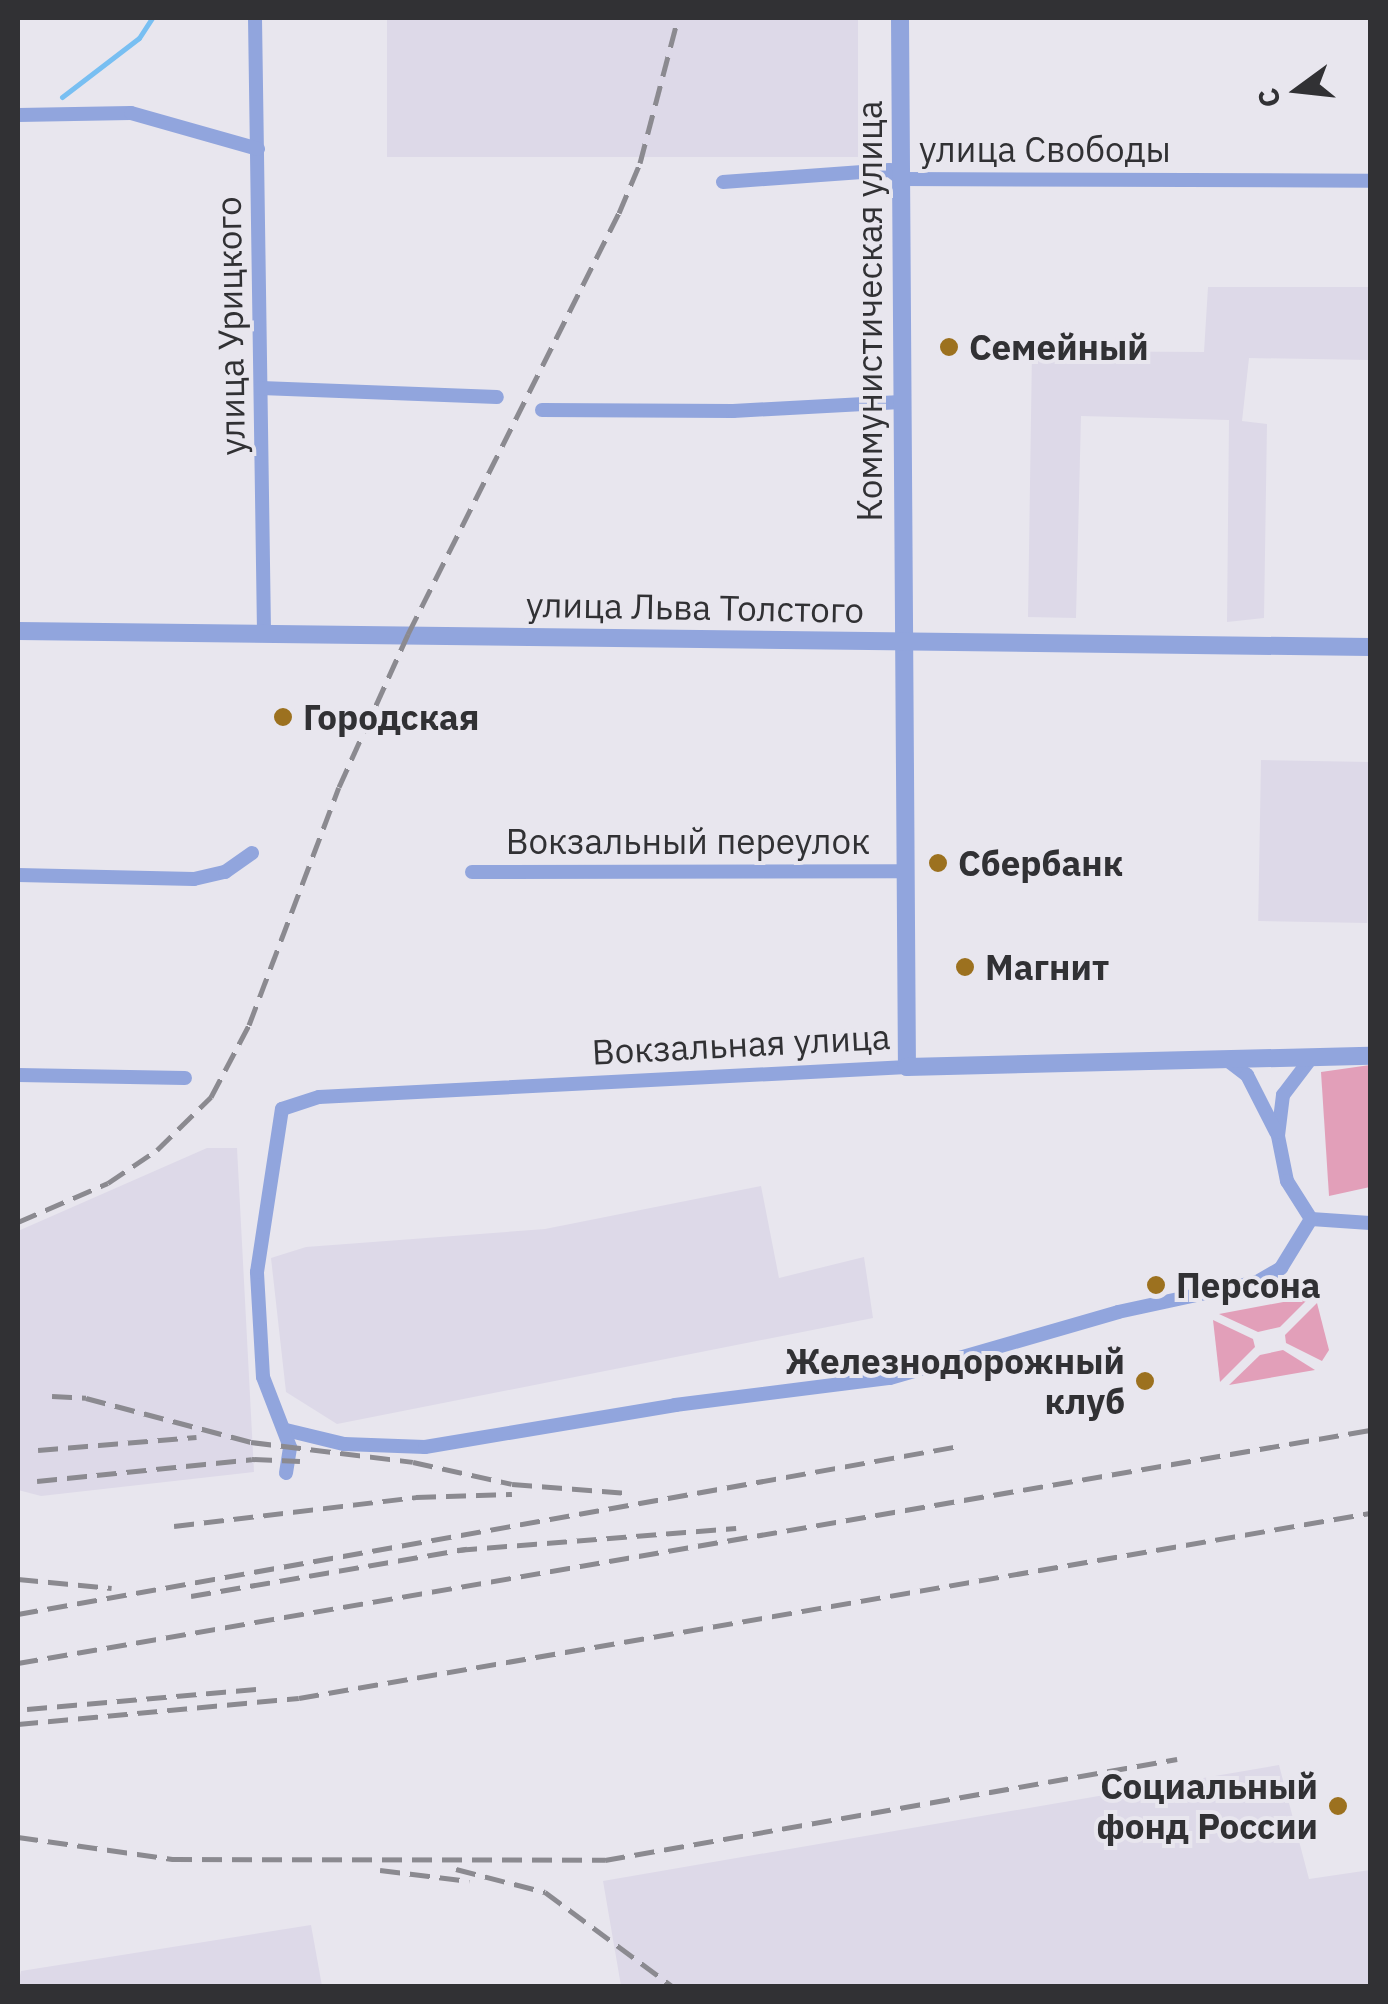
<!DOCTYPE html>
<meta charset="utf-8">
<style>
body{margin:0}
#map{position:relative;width:1388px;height:2004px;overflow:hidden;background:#e8e6ee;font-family:"IBM Plex Sans",sans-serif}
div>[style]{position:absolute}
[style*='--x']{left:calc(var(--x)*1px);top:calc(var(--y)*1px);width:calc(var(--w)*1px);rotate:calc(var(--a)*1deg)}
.built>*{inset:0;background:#ddd9e8;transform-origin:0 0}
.green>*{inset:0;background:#e29fb9}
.stream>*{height:5px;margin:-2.5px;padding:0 2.5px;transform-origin:2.5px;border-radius:2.5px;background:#78bff2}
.minor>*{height:14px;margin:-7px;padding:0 7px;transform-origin:7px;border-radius:7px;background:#91a5dd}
.tertiary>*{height:18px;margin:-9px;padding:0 9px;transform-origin:9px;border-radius:9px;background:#91a5dd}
.rail>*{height:5px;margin-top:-2.5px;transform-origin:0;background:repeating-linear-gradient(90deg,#8b8a90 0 20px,transparent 0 30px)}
.dots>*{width:28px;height:28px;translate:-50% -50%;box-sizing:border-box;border:5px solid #e8e6ee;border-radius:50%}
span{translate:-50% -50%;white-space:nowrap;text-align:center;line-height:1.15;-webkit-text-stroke:8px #e8e6ee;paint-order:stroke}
.street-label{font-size:35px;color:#313134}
.poi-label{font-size:35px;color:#313134;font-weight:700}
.left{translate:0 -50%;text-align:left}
.right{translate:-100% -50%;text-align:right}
.frame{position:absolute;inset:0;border:20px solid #313134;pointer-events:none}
.north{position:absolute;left:1248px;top:40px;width:100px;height:100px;-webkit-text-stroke:8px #e8e6ee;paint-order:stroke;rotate:255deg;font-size:28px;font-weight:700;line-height:40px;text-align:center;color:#313134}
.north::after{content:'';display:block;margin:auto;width:35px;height:45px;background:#313134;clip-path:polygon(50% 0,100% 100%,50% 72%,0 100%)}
</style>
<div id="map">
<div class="built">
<i style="left:387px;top:18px;width:471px;height:139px"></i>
<i style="clip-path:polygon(1208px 287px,1370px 287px,1369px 360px,1249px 358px,1242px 421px,1267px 424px,1264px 618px,1227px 622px,1229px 420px,1081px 416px,1076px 618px,1028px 617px,1032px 351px,1204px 352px)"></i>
<i style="left:1261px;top:760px;width:109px;height:161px;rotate:1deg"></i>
<i style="clip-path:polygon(207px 1148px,237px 1148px,254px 1472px,41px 1496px,18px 1490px,18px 1231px)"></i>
<i style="clip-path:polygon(761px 1186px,779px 1278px,864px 1257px,873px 1318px,337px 1424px,286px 1392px,271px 1258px,306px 1247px,545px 1229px)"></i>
<i style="clip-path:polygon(1279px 1765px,1309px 1879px,1370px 1870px,1370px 1986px,621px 1986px,603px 1881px)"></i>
<i style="clip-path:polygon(311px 1925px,322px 1986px,18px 1986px,21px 1971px)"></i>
</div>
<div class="green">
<i style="clip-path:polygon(1370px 1065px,1370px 1187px,1329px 1196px,1321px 1072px)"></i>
<i style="clip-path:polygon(1310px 1297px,1280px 1327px,1258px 1332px,1219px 1314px)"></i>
<i style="clip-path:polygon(1317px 1303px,1329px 1350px,1322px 1361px,1286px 1343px,1285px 1335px)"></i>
<i style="clip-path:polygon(1213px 1320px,1253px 1339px,1255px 1347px,1220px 1382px)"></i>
<i style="clip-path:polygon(1283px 1350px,1315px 1370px,1229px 1385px,1260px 1355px)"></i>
</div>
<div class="stream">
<i style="--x:62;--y:97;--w:97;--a:-37.5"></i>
<i style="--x:139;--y:38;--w:24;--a:-57"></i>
</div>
<div class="minor">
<i style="--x:255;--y:18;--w:616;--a:89.16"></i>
<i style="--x:18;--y:115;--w:113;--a:-1"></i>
<i style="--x:131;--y:113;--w:132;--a:15.8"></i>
<i style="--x:723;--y:182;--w:167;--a:-4.1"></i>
<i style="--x:890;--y:170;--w:14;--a:39"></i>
<i style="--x:901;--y:179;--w:469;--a:0.2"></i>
<i style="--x:261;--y:388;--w:236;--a:2.2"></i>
<i style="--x:542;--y:410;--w:191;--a:0.3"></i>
<i style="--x:733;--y:411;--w:168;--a:-3.1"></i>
<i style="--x:472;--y:872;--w:431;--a:-0.1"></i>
<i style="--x:18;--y:875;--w:176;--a:1.3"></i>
<i style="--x:194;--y:879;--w:32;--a:-13"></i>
<i style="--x:225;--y:872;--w:33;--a:-35"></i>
<i style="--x:1312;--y:1057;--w:48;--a:127.3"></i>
<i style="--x:1283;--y:1095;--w:41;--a:97"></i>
<i style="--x:1278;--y:1136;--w:46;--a:78.7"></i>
<i style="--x:1287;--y:1181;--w:45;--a:57.7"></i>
<i style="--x:1311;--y:1219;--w:59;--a:3.9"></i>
<i style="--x:1227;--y:1060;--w:25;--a:37"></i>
<i style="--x:1247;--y:1075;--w:64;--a:63"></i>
<i style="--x:18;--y:1075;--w:167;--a:1"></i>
<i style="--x:286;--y:1430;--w:60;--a:13.6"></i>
<i style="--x:344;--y:1444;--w:81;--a:2.1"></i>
<i style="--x:425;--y:1447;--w:254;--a:-9.5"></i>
<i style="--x:675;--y:1405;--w:217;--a:-7.2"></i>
<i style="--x:890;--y:1378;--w:237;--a:-16.1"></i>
<i style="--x:1118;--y:1312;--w:142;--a:-12.2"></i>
<i style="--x:1257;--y:1282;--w:28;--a:-30"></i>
<i style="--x:1281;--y:1268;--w:57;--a:-58.5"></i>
<i style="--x:286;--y:1473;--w:26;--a:-81"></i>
<i style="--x:290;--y:1447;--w:75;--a:-111.1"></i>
<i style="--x:263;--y:1377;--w:105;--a:-93.3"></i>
<i style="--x:257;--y:1272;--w:165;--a:-81.3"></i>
<i style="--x:282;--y:1109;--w:39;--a:-18"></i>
<i style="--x:319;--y:1097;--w:589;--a:-2.92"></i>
</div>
<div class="tertiary">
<i style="--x:900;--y:18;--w:1049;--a:89.62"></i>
<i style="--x:907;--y:1067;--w:463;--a:-1.4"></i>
<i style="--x:18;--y:631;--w:1352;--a:0.68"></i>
</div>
<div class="rail">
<i style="--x:18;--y:1222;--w:98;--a:-23.4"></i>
<i style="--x:108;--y:1183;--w:59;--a:-34"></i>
<i style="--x:157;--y:1150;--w:76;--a:-44.5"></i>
<i style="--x:211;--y:1097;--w:81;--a:-62.2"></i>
<i style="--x:249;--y:1025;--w:254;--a:-69.3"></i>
<i style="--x:339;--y:787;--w:168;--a:-65.7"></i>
<i style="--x:408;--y:634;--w:471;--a:-63.4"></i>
<i style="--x:619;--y:213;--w:54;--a:-67.2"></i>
<i style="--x:640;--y:163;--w:150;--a:-75.3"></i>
<i style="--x:52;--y:1396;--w:34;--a:3"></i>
<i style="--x:86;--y:1398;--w:171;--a:14.9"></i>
<i style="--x:251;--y:1442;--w:163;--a:7"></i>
<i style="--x:413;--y:1462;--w:101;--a:12.5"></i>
<i style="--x:512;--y:1484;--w:116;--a:4.4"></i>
<i style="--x:38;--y:1450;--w:159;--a:-4.7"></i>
<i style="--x:37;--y:1481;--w:216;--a:-5.8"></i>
<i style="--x:252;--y:1459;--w:48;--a:2.4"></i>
<i style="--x:174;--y:1526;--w:244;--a:-6.8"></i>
<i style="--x:416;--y:1497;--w:96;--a:-1.8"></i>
<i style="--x:457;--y:1550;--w:280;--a:-4.5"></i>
<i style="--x:18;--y:1579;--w:94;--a:5.5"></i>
<i style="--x:191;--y:1596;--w:280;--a:-9.7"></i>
<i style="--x:18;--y:1614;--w:951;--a:-10.12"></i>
<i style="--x:18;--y:1663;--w:1372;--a:-9.78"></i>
<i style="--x:27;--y:1709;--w:231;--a:-5"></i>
<i style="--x:18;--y:1724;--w:282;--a:-5.3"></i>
<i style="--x:299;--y:1698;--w:1087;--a:-9.8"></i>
<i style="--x:18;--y:1837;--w:156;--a:8.1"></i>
<i style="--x:172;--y:1859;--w:433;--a:0.1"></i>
<i style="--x:605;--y:1860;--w:581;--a:-10.01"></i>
<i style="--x:456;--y:1869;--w:92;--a:14.5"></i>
<i style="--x:545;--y:1892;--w:158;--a:36.5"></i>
<i style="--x:380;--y:1870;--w:90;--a:7"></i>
</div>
<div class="dots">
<i style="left:949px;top:347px;background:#9c711f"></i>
<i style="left:283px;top:717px;background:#9c711f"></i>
<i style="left:938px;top:863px;background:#9c711f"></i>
<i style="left:965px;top:967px;background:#9c711f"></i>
<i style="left:1156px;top:1285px;background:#9c711f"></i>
<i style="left:1145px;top:1381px;background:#9c711f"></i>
<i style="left:1338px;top:1806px;background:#9c711f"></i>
</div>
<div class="street-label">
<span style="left:1045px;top:149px">улица Свободы</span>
<span style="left:869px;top:311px;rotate:-90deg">Коммунистическая улица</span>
<span style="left:230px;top:326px;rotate:-91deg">улица Урицкого</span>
<span style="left:695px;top:607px;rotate:1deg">улица Льва Толстого</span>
<span style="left:688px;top:841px">Вокзальный переулок</span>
<span style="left:741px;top:1044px;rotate:-3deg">Вокзальная улица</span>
</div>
<div class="poi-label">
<span class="left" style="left:969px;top:347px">Семейный</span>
<span class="left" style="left:303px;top:717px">Городская</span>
<span class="left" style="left:958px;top:863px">Сбербанк</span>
<span class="left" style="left:985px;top:967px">Магнит</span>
<span class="left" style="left:1176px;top:1285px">Персона</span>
<span class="right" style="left:1125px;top:1381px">Железнодорожный<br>клуб</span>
<span class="right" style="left:1318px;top:1806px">Социальный<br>фонд России</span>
</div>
<div class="frame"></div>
<div class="north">С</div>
</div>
